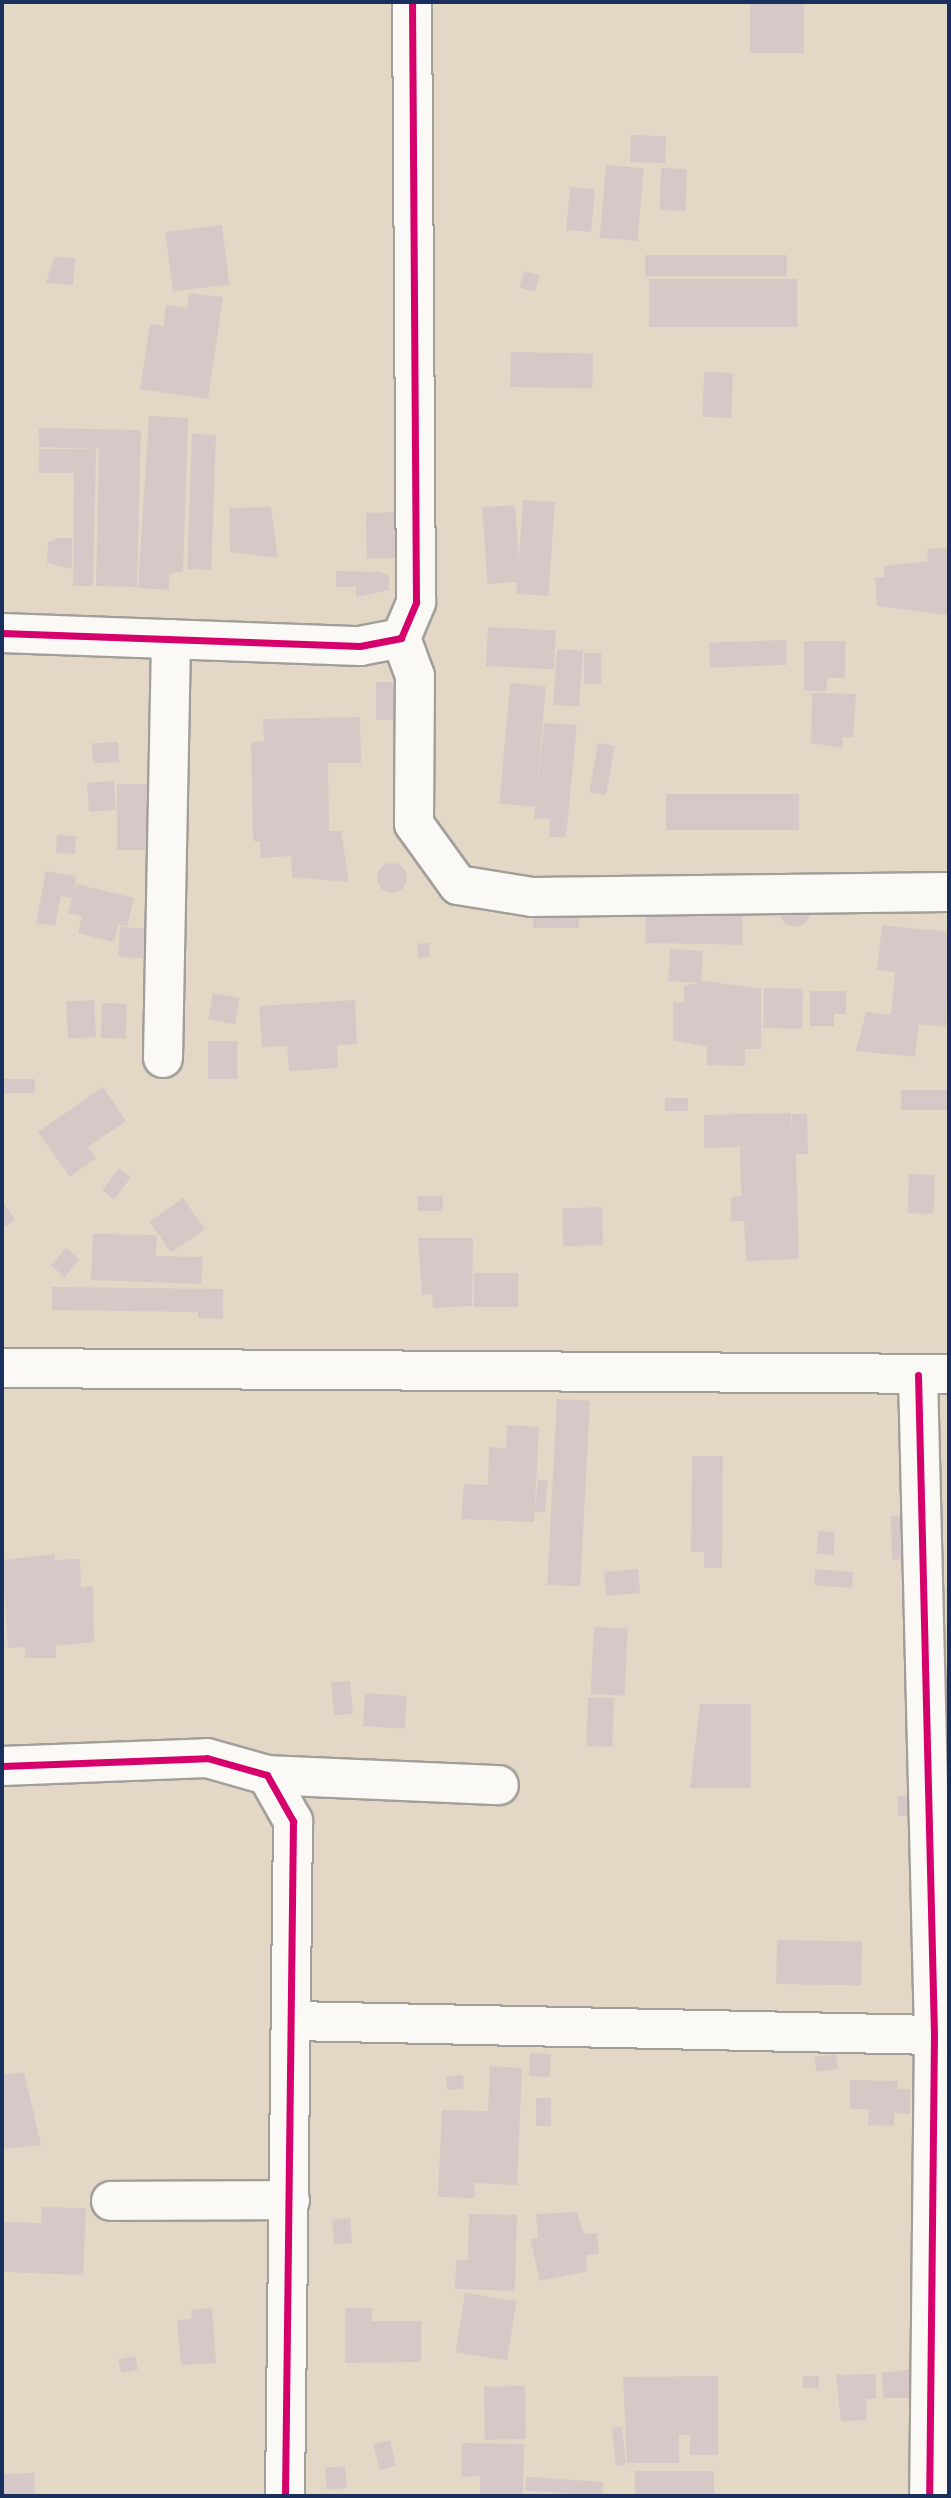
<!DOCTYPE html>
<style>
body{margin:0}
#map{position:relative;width:951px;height:2498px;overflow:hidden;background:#e3d8c6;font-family:"IM FELL French Canon",serif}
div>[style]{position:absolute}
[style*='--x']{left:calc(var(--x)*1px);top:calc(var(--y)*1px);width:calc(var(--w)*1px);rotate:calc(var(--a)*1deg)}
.building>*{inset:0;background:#d6c8c6;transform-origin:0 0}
.round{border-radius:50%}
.roads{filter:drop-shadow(2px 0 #a29e9a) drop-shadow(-2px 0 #a29e9a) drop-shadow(0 2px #a29e9a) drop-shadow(0 -2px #a29e9a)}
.minor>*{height:38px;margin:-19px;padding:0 19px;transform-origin:19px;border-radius:19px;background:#fbf9f6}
.cycleway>*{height:7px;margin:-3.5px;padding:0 3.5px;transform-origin:3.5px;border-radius:3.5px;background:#d6006c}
span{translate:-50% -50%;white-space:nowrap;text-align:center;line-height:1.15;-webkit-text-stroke:7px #fcf5e5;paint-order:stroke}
.frame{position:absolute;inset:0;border:4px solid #1b2f5e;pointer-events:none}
</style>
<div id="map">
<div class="building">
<i style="left:804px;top:2px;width:51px;height:54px;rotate:90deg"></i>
<i style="left:631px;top:135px;width:35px;height:27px;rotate:2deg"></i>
<i style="left:606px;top:165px;width:38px;height:73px;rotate:5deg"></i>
<i style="left:661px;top:168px;width:26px;height:42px;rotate:2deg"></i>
<i style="left:570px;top:187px;width:25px;height:43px;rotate:5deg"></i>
<i style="left:222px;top:225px;width:60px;height:57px;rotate:83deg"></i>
<i style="left:645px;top:255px;width:142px;height:21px"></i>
<i style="clip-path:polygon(54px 257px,75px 258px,73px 285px,46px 283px)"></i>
<i style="left:524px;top:271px;width:16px;height:17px;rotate:15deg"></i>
<i style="left:797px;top:279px;width:48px;height:148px;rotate:90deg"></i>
<i style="clip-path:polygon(189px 293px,223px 297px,208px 399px,140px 389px,150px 324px,164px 326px,166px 305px,187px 308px)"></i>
<i style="left:511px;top:352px;width:82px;height:35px;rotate:1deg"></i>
<i style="left:704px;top:372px;width:29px;height:45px;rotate:2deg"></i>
<i style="clip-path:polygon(149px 416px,188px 418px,183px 571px,169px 574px,169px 590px,138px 588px)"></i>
<i style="clip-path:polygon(39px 428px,141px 430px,137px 587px,96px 586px,99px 449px,39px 447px)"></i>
<i style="left:192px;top:434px;width:24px;height:135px;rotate:2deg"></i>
<i style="clip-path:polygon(39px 449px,96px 449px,93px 586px,73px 586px,74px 473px,39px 473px)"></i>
<i style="left:523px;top:500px;width:32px;height:94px;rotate:4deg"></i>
<i style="left:515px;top:505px;width:77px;height:33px;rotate:86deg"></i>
<i style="clip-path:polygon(271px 507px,278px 558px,230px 552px,229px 508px)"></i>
<i style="left:406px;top:512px;width:46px;height:40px;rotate:89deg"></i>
<i style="clip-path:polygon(59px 538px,72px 538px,72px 569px,47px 563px,48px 542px)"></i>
<i style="clip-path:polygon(949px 548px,947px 615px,877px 606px,875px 577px,884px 577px,884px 566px,928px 561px,927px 549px)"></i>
<i style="clip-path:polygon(336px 571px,380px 572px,389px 576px,389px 590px,356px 597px,356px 587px,336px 587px)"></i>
<i style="left:488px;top:627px;width:68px;height:39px;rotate:3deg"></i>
<i style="left:786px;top:640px;width:25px;height:77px;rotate:88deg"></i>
<i style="clip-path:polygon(804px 641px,845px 641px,845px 678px,827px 678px,827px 691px,804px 691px)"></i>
<i style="left:557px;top:649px;width:26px;height:56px;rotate:4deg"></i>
<i style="left:584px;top:653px;width:17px;height:31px"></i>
<i style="left:410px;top:682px;width:38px;height:34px;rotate:90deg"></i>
<i style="left:510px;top:683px;width:36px;height:121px;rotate:5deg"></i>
<i style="clip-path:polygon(812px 693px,856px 694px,853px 737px,843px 737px,843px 748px,811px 743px)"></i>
<i style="clip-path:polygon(360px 717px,361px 763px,328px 763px,329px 831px,341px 831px,349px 882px,292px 877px,291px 856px,261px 858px,260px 841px,253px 841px,251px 742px,264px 741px,263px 719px)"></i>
<i style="clip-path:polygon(544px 723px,577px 725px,566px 837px,549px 837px,550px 819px,534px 818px)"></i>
<i style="left:118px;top:742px;width:20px;height:26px;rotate:87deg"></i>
<i style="left:598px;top:743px;width:17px;height:50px;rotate:10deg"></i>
<i style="left:114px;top:781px;width:29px;height:27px;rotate:86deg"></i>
<i style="left:117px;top:784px;width:33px;height:66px"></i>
<i style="left:799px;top:794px;width:36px;height:133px;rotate:90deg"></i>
<i style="left:57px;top:835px;width:19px;height:18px;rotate:3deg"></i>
<i class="round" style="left:377px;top:863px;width:30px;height:30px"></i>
<i style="clip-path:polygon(46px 871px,76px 876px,73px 894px,76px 884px,134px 898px,127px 927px,118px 924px,114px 942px,78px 933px,82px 916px,68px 913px,72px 898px,61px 896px,55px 926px,36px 923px)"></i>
<i style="left:646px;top:896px;width:97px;height:47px;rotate:1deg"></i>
<i class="round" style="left:780px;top:897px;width:30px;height:30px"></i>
<i style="left:579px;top:901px;width:27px;height:46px;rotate:90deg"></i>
<i style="clip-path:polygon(882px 925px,949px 932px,946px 1027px,919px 1024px,915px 1057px,856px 1051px,866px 1012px,891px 1015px,895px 972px,877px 970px)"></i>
<i style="left:120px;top:927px;width:36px;height:30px;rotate:3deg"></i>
<i style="left:429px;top:943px;width:14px;height:12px;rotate:86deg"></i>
<i style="left:670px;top:949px;width:33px;height:32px;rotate:3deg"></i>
<i style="clip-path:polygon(706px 981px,761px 989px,761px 1049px,745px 1049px,745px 1066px,707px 1065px,707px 1047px,673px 1040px,673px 1002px,684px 1003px,684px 986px)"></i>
<i style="left:764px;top:988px;width:39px;height:40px;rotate:1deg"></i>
<i style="clip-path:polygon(810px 991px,846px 991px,846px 1014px,834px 1014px,834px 1026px,810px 1026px)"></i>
<i style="left:213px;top:993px;width:27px;height:27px;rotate:10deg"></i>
<i style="left:94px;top:1000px;width:37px;height:28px;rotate:87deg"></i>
<i style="clip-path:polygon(355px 1000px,357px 1044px,337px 1045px,338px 1068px,289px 1071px,287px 1046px,262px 1047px,259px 1006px)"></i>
<i style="left:102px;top:1003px;width:25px;height:35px;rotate:2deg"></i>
<i style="left:208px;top:1041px;width:29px;height:38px"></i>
<i style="left:2px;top:1079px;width:33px;height:14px"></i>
<i style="clip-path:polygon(103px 1087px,126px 1121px,88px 1147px,96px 1158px,70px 1177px,38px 1132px)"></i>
<i style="left:949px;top:1090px;width:20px;height:48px;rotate:90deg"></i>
<i style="left:665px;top:1098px;width:23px;height:13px"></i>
<i style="clip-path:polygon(791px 1113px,791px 1130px,792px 1114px,807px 1114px,808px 1154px,796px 1154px,799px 1259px,746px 1261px,744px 1221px,731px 1221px,731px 1197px,741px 1196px,740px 1147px,704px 1148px,704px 1115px)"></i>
<i style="left:119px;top:1168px;width:15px;height:28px;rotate:37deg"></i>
<i style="left:909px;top:1174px;width:26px;height:39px;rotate:2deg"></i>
<i style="left:443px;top:1196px;width:15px;height:25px;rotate:90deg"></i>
<i style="left:183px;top:1198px;width:38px;height:41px;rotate:55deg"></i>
<i style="clip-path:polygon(2px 1201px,15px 1219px,2px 1229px)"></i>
<i style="left:602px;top:1207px;width:38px;height:40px;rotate:88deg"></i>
<i style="clip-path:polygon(93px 1234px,157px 1235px,156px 1256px,203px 1257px,201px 1284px,91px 1280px)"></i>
<i style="clip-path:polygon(418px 1238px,473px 1238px,472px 1306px,433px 1308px,432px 1294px,422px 1295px)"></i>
<i style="left:66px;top:1248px;width:18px;height:23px;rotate:41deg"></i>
<i style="left:518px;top:1273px;width:34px;height:44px;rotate:90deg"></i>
<i style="clip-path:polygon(52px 1287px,223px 1289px,223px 1319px,198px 1318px,198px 1312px,52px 1310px)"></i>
<i style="left:557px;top:1399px;width:33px;height:186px;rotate:3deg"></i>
<i style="clip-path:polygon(507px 1425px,539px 1427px,534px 1522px,461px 1519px,464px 1484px,488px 1485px,489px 1447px,506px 1448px)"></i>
<i style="clip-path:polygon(692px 1456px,723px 1456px,722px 1568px,704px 1568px,704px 1552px,691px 1552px)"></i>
<i style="left:538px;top:1480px;width:10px;height:32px;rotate:6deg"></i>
<i style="left:915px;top:1516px;width:43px;height:24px;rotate:89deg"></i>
<i style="left:818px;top:1531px;width:17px;height:23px;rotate:3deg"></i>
<i style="clip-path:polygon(55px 1554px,55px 1560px,80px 1559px,81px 1587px,93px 1586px,94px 1642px,56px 1646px,56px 1658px,25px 1658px,25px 1647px,8px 1648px,2px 1560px)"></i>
<i style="left:638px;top:1569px;width:24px;height:34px;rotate:85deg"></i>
<i style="left:853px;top:1572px;width:16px;height:38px;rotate:94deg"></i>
<i style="left:594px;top:1627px;width:34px;height:67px;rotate:3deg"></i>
<i style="left:350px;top:1681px;width:33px;height:19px;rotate:85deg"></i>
<i style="left:365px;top:1693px;width:42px;height:33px;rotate:4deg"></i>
<i style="left:588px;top:1697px;width:26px;height:49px;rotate:2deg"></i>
<i style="clip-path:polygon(700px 1704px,751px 1704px,751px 1788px,690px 1788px)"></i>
<i style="left:898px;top:1796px;width:12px;height:20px"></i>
<i style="left:777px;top:1940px;width:85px;height:44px;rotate:1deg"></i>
<i style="left:530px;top:2053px;width:21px;height:23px;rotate:3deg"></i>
<i style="left:836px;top:2054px;width:15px;height:22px;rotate:82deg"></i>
<i style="clip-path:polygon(490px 2066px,522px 2068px,517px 2185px,475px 2183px,474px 2198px,438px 2197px,442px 2110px,488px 2111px)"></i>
<i style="clip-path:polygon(24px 2072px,41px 2145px,2px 2149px,2px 2075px)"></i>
<i style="left:463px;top:2075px;width:14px;height:17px;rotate:86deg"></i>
<i style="clip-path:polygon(850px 2080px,898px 2081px,898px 2089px,910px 2089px,910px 2114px,894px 2113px,894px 2126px,868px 2125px,869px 2109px,850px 2109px)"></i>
<i style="left:536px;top:2098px;width:15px;height:28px"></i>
<i style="clip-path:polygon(42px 2207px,86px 2208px,83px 2275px,2px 2272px,2px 2222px,41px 2223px)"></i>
<i style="clip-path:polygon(577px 2212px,584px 2234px,597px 2233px,599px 2254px,586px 2255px,587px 2271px,540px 2281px,530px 2239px,538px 2238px,536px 2214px)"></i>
<i style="clip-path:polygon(469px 2214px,517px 2215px,515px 2291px,455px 2289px,456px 2260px,468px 2260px)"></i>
<i style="left:350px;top:2218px;width:25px;height:18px;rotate:85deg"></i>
<i style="left:465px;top:2293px;width:52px;height:60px;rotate:9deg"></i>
<i style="clip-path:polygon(212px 2308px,216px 2363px,181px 2365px,177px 2320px,192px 2319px,191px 2310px)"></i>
<i style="clip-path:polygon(345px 2308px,372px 2308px,372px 2321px,421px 2321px,421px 2362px,345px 2363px)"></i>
<i style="left:135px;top:2356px;width:14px;height:17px;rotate:78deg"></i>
<i style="clip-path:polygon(911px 2369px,912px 2398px,883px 2398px,882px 2373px)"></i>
<i style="clip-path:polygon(876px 2374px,876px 2399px,866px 2399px,867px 2420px,841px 2421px,836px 2375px)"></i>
<i style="clip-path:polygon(718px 2376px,718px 2455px,690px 2455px,690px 2435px,679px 2435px,679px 2463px,627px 2463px,623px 2377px)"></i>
<i style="left:803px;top:2376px;width:16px;height:12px"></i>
<i style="left:525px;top:2386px;width:53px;height:41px;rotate:89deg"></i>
<i style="left:622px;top:2427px;width:38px;height:10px;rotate:84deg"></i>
<i style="left:390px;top:2440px;width:27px;height:17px;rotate:77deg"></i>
<i style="clip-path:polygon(462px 2443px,524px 2444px,523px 2496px,480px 2496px,480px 2476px,461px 2477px)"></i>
<i style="left:345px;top:2466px;width:22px;height:20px;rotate:85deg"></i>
<i style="left:635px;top:2471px;width:79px;height:25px"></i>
<i style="left:34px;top:2473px;width:23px;height:32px;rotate:88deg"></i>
<i style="left:603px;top:2482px;width:14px;height:77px;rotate:94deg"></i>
</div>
<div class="roads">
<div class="minor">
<i style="--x:2;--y:633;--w:358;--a:2.1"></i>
<i style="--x:360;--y:646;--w:42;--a:-11"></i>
<i style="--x:401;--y:638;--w:39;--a:-67"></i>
<i style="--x:416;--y:602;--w:600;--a:-90.38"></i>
<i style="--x:401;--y:638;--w:40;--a:69.8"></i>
<i style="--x:415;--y:676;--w:148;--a:90.4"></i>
<i style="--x:414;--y:824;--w:75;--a:54.2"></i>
<i style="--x:458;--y:885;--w:75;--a:9.2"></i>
<i style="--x:532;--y:897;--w:417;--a:-0.7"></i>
<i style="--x:163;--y:1058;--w:419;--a:-88.9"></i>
<i style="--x:2;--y:1368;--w:947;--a:0.36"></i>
<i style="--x:918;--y:1375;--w:660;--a:88.61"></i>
<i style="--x:934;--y:2035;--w:461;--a:90.6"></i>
<i style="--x:2;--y:1766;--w:205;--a:-2.2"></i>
<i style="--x:207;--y:1758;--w:62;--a:15.8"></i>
<i style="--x:267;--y:1775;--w:53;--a:60.5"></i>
<i style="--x:293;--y:1821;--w:675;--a:90.68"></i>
<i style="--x:267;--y:1775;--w:232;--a:2.5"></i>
<i style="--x:293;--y:2021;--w:641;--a:1.25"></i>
<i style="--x:111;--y:2201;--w:179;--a:-0.3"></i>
</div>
</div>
<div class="cycleway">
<i style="--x:2;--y:633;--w:358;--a:2.1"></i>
<i style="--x:360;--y:646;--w:42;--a:-11"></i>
<i style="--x:401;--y:638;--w:39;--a:-67"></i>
<i style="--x:416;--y:602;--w:600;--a:-90.38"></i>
<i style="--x:918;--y:1375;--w:660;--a:88.61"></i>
<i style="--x:934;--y:2035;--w:461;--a:90.6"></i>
<i style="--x:2;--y:1766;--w:205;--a:-2.2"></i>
<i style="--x:207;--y:1758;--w:62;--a:15.8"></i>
<i style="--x:267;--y:1775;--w:53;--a:60.5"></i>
<i style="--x:293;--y:1821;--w:675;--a:90.68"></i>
</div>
<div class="frame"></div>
</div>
